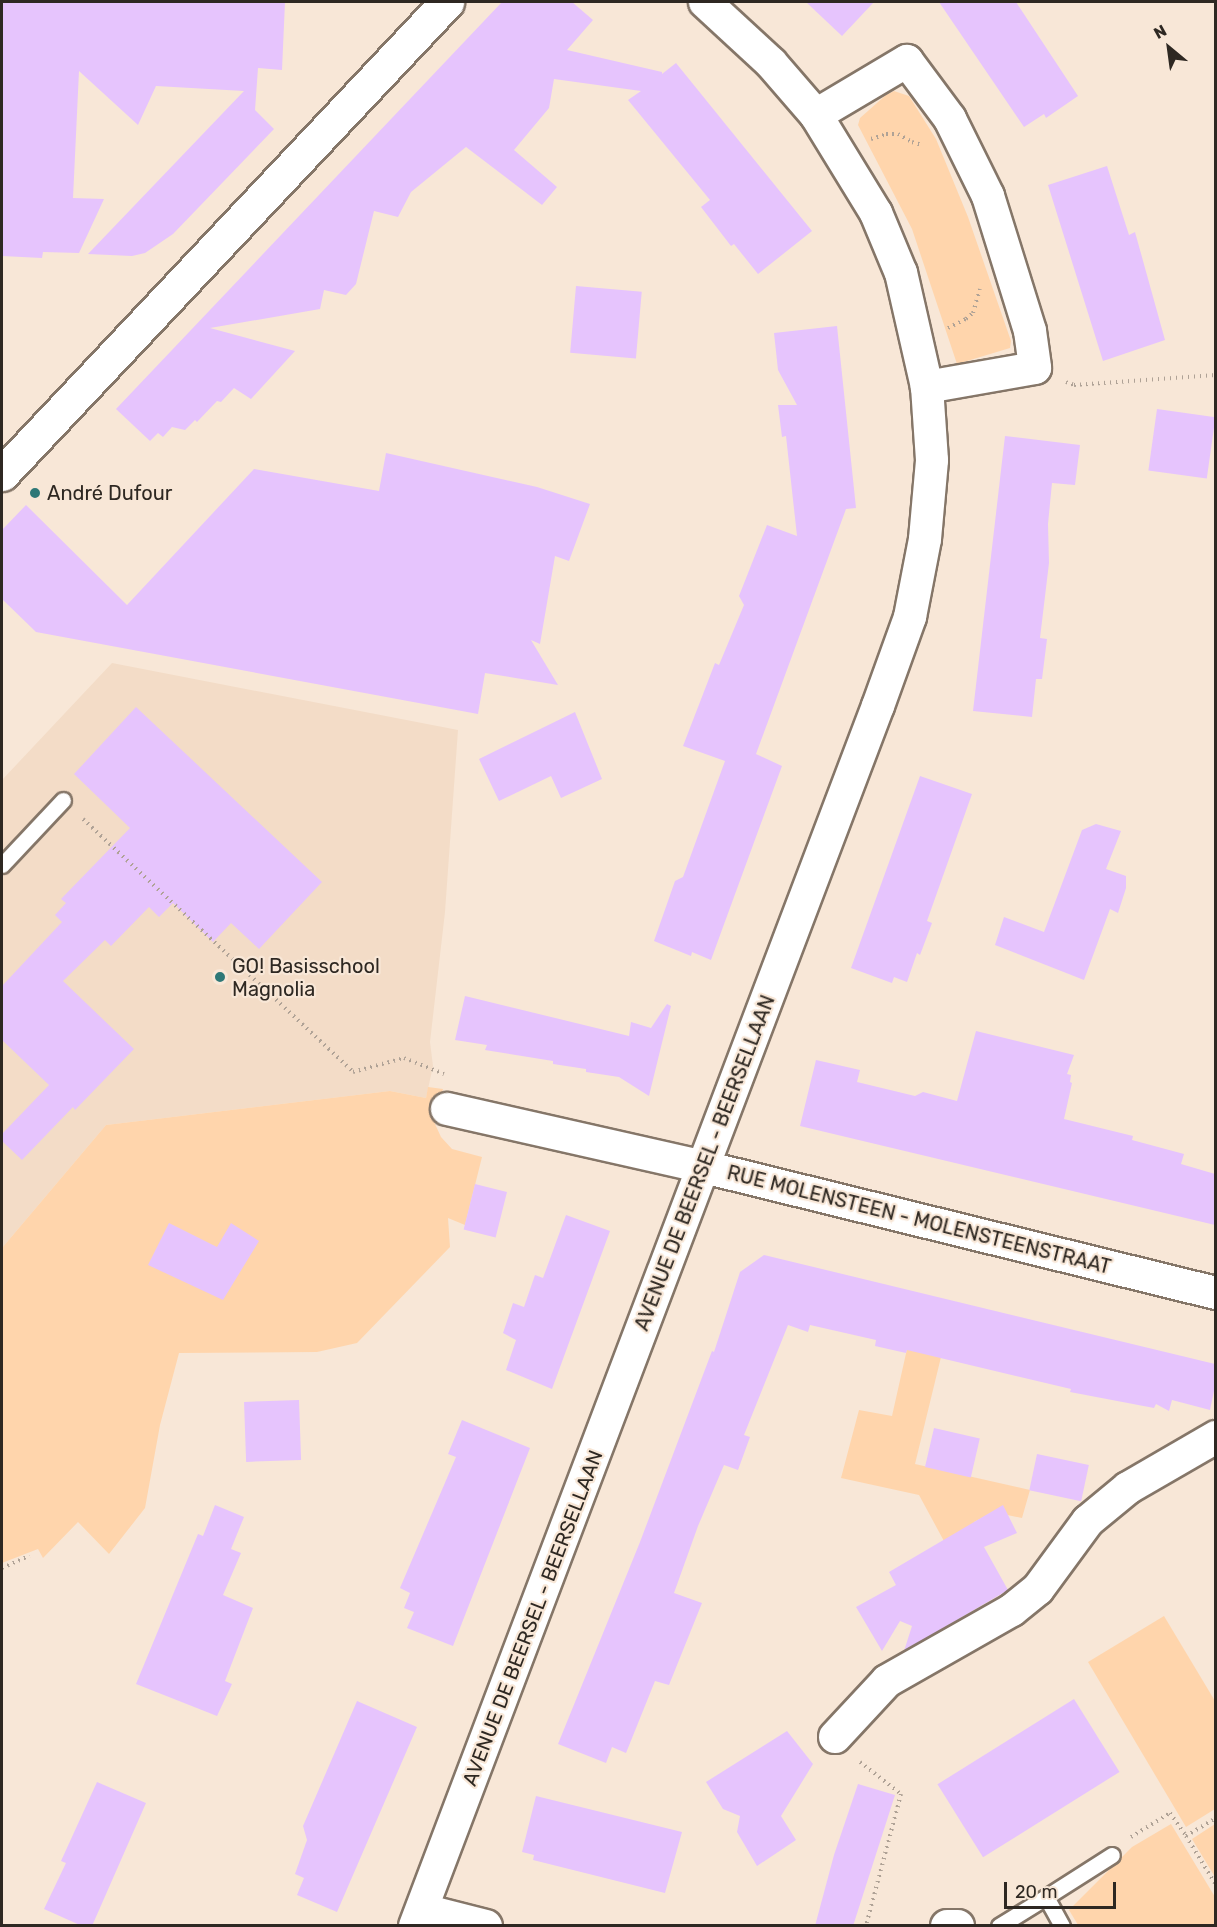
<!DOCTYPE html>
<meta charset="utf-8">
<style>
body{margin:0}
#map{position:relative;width:1217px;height:1927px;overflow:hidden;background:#f8e7d7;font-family:Rubik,sans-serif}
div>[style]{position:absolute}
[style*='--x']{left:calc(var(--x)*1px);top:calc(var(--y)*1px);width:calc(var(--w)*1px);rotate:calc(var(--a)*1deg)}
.built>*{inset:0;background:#f3dcc7}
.green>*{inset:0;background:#ffd5ac}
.building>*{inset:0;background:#e6c4fd;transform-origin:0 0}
.path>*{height:4px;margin-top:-2px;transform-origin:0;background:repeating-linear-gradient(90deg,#afa296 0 1.5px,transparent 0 6px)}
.roads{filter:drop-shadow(2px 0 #857668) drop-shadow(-2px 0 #857668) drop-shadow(0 2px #857668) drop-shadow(0 -2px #857668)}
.service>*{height:15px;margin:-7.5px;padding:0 7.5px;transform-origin:7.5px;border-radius:7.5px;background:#fff}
.minor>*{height:32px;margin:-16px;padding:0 16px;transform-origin:16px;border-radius:16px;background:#fff}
.secondary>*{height:33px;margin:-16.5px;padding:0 16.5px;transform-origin:16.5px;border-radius:16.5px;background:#fff}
.dots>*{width:16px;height:16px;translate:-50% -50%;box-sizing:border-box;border:3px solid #f8e7d7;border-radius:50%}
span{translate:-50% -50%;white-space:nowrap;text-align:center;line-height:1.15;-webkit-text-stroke:4.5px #f8e7d7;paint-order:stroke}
.poi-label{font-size:20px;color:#2e2822}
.left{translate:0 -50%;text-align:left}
.street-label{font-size:20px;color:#2e2822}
.frame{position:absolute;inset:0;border:3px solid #2e2822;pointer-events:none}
.north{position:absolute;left:1139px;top:18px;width:60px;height:60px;-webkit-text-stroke:4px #f8e7d7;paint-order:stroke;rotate:331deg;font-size:16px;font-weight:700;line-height:24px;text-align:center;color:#2e2822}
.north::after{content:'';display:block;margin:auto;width:21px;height:27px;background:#2e2822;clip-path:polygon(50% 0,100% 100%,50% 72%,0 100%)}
.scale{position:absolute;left:1004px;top:1882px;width:112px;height:27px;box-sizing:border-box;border:3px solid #2e2822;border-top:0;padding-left:8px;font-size:18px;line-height:21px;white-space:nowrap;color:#2e2822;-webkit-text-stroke:4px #f8e7d7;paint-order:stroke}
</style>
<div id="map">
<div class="built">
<i style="clip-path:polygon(112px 663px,458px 730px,445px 912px,430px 1042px,433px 1066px,426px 1098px,390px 1091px,106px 1125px,2px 1248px,2px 780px)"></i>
</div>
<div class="green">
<i style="clip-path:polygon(894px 91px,909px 96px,936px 139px,968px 217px,1011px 341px,1010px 348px,957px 364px,912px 229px,858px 125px,860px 118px,886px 95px)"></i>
<i style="clip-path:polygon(428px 1087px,443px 1089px,435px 1124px,441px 1137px,452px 1149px,482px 1157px,465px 1225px,448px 1218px,450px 1247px,357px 1343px,317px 1352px,179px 1353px,160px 1425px,145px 1508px,109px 1554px,78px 1522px,43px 1558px,38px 1549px,2px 1563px,2px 1248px,106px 1125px,390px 1091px,426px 1098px)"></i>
<i style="clip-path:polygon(907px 1349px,941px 1357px,915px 1464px,1030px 1490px,1022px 1518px,993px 1512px,974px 1522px,983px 1538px,951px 1554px,919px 1495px,841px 1478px,859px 1410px,892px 1416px)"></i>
<i style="clip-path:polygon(1164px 1616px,1215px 1701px,1215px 1809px,1186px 1827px,1088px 1662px)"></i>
<i style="clip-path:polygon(1171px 1824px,1215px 1897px,1215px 1925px,1078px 1925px,1069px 1910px,1132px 1847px)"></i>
<i style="clip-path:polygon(1215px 1824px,1215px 1877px,1192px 1839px)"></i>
</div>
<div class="building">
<i style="clip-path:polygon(2px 2px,285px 2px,282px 70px,258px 68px,255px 110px,274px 129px,173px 234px,145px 253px,132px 256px,88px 254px,244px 91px,156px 86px,138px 125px,79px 71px,73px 198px,104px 199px,79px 253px,43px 252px,42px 258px,2px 256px)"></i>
<i style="clip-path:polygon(502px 2px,572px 2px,593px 20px,567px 50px,662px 72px,662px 74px,676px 63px,812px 231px,758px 274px,734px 244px,731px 246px,701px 207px,710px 200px,628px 100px,641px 91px,554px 79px,549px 108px,514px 150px,557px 187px,542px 205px,466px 147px,411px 192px,398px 217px,374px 211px,356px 284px,346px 295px,324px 290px,320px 309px,210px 328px,295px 351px,251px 399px,234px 388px,221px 402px,217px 401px,197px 422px,195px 420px,185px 430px,172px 427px,163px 437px,158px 433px,150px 441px,116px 409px)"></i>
<i style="clip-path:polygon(806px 2px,874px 2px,842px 36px)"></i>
<i style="clip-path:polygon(939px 2px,1016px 2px,1078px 96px,1046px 118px,1044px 114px,1024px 127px)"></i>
<i style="clip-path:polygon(1107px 166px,1129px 235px,1135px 232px,1165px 340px,1103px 361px,1048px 185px)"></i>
<i style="left:576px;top:286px;width:66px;height:67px;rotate:5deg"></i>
<i style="clip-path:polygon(837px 326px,856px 508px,846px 509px,756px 754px,782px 766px,723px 927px,711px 960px,692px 952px,691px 956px,654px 941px,675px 881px,683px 877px,725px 761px,683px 746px,715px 663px,719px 665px,744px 605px,739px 596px,767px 525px,797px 536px,786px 436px,782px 437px,778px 405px,797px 405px,778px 370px,774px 333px)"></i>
<i style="left:1157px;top:409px;width:59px;height:62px;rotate:8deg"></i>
<i style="clip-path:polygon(1005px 436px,1080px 445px,1075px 485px,1052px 483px,1048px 524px,1049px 563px,1040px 638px,1047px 639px,1042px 679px,1036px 679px,1032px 717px,973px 711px)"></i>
<i style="clip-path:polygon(386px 453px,537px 487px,590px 504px,569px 561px,555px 556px,540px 644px,531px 640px,558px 685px,485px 673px,478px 714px,36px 632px,2px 599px,2px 530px,26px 505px,127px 605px,254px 469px,379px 491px)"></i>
<i style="clip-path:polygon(136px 707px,322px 882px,259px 949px,231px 923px,213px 942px,173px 903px,159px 917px,149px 907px,111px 946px,105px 940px,63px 981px,134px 1049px,75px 1110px,73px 1107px,22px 1160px,2px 1141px,2px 1134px,49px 1085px,2px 1040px,2px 986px,62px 922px,55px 915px,66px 903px,61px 899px,130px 828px,74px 774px)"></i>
<i style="clip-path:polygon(575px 712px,602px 779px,561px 798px,551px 776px,499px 801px,479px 759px)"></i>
<i style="clip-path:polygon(920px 776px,972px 794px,927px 921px,932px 923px,920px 955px,917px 953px,907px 982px,894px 977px,892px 983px,851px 968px)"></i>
<i style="clip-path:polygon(1096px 824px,1121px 831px,1106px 869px,1126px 876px,1126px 888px,1118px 913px,1110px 909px,1084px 980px,995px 945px,1004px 917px,1044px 932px,1082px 830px)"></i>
<i style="clip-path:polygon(465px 996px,629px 1036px,631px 1022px,651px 1028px,667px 1004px,671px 1006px,649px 1096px,619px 1077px,586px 1072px,586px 1069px,553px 1064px,553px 1061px,485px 1050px,487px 1045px,455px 1040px)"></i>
<i style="clip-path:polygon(976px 1031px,1074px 1055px,1067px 1074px,1071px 1075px,1070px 1082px,1072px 1083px,1064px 1119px,1133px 1136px,1132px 1140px,1184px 1154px,1181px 1164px,1215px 1174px,1215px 1225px,800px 1126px,816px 1060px,860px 1070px,857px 1082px,915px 1096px,923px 1092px,957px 1101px)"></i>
<i style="left:475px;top:1184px;width:33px;height:47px;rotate:14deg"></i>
<i style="clip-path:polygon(566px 1215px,610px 1231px,552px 1389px,506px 1370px,516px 1340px,503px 1333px,513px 1303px,524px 1307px,535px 1275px,543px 1278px)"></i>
<i style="clip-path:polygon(169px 1223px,217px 1247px,231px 1223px,259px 1241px,223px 1300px,148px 1265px)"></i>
<i style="clip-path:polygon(764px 1255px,1215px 1364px,1215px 1386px,1210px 1410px,1172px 1400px,1169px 1411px,1156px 1404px,1154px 1408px,1070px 1392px,1071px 1389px,907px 1350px,906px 1353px,875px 1346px,876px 1340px,810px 1325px,808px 1332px,788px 1325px,744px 1435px,750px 1437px,738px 1470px,724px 1465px,698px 1526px,674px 1593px,702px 1603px,669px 1685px,655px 1681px,626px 1753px,612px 1747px,606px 1763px,558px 1744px,640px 1542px,712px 1351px,714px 1352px,740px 1272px)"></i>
<i style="left:299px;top:1400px;width:60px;height:55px;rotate:88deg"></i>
<i style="clip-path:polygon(462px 1420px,530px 1448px,453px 1646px,407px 1628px,414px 1612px,404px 1608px,410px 1593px,400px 1588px,456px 1457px,448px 1454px)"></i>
<i style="left:934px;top:1428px;width:47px;height:40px;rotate:13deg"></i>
<i style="left:1037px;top:1454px;width:53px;height:37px;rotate:12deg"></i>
<i style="clip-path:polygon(215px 1505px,244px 1517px,231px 1549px,241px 1553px,223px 1595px,253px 1608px,225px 1681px,232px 1684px,217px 1716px,136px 1684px,198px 1534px,203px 1536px)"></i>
<i style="clip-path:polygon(1003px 1505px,1017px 1533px,984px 1547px,1008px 1590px,904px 1651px,912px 1626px,900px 1621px,882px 1651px,856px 1607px,896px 1585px,889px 1572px)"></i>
<i style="left:1074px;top:1699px;width:86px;height:161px;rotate:58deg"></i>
<i style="clip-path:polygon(357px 1701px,417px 1727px,337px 1912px,297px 1895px,304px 1878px,295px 1874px,307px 1840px,303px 1826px)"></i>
<i style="clip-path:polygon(787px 1731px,813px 1764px,781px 1816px,796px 1840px,757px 1866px,737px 1832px,740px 1816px,723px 1809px,706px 1782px)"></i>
<i style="clip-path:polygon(97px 1782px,146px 1803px,92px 1926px,82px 1926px,44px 1909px,66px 1863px,61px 1861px)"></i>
<i style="clip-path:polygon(858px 1784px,895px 1795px,853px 1926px,815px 1926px,834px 1855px)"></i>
<i style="clip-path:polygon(536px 1796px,682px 1832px,665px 1893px,533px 1860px,534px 1855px,522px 1852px)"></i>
</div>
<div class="path">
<i style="--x:871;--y:139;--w:16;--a:-18"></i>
<i style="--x:886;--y:134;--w:12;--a:0"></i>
<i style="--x:898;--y:134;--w:16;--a:30"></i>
<i style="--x:912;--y:142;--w:10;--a:17"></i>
<i style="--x:948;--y:328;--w:20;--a:-27"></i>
<i style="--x:966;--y:319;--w:9;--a:-41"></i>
<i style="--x:973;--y:313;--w:25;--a:-74"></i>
<i style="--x:1066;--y:382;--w:9;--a:21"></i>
<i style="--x:1074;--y:385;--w:142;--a:-4"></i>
<i style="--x:83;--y:819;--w:370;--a:43.1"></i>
<i style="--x:353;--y:1072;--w:53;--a:-15.4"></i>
<i style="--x:404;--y:1058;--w:43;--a:21.8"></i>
<i style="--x:2;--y:1568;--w:30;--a:-24"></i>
<i style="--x:860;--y:1762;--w:52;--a:38"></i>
<i style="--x:901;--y:1794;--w:137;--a:104.9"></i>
<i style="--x:1186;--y:1836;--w:57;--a:58.5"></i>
<i style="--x:1131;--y:1837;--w:46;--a:-31.6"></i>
<i style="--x:1170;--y:1813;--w:28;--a:55"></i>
<i style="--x:1186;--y:1836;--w:35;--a:-31"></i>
</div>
<div class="roads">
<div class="service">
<i style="--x:2;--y:865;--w:89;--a:-46.8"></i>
<i style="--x:1046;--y:1897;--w:78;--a:-32.5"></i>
<i style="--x:999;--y:1926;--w:55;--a:-31.7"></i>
<i style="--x:1046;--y:1897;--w:33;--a:61"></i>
</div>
<div class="minor">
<i style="--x:816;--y:115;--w:106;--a:-30.7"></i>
<i style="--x:907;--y:61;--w:72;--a:53.4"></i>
<i style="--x:950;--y:119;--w:86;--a:63.7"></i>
<i style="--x:988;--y:196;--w:141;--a:72.7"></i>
<i style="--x:1030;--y:331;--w:37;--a:82"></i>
<i style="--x:1035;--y:368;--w:110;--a:170"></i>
<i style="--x:447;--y:1109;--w:263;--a:12.7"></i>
<i style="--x:704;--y:1167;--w:527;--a:13.83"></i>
<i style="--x:835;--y:1737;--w:76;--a:-47.1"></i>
<i style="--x:887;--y:1681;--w:144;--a:-29.6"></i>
<i style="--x:1012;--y:1610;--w:33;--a:-39"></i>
<i style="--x:1038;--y:1589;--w:84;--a:-53.7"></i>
<i style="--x:1088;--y:1521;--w:52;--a:-39.5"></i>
<i style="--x:1128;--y:1488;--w:102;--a:-30.1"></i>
<i style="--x:423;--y:1910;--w:65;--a:14.3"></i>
<i style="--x:415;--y:1926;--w:1305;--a:-69.22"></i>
<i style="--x:878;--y:706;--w:95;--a:-70.2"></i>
<i style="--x:910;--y:617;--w:79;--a:-79.1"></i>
<i style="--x:925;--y:539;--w:79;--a:-84.9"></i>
<i style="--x:932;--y:460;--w:73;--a:-93.9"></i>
<i style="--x:927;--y:387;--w:117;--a:-102.8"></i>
<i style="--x:901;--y:273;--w:65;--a:-112.6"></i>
<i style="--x:876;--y:213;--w:115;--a:-121.5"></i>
<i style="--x:816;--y:115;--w:69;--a:-130.9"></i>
<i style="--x:771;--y:63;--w:90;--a:-137.3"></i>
<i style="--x:947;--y:1926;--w:11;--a:0"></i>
</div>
<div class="secondary">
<i style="--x:2;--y:474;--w:649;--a:-46.69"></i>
</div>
</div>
<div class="dots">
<i style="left:35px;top:493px;background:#2e7877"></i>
<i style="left:220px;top:977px;background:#2e7877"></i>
</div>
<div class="poi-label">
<span class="left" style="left:47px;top:493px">André Dufour</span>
<span class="left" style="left:232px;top:978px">GO! Basisschool<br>Magnolia</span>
</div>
<div class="street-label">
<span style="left:705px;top:1163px;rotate:-69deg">AVENUE DE BEERSEL - BEERSELLAAN</span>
<span style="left:919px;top:1220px;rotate:14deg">RUE MOLENSTEEN - MOLENSTEENSTRAAT</span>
<span style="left:533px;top:1618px;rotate:-69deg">AVENUE DE BEERSEL - BEERSELLAAN</span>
</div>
<div class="frame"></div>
<div class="north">N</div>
<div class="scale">20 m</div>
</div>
